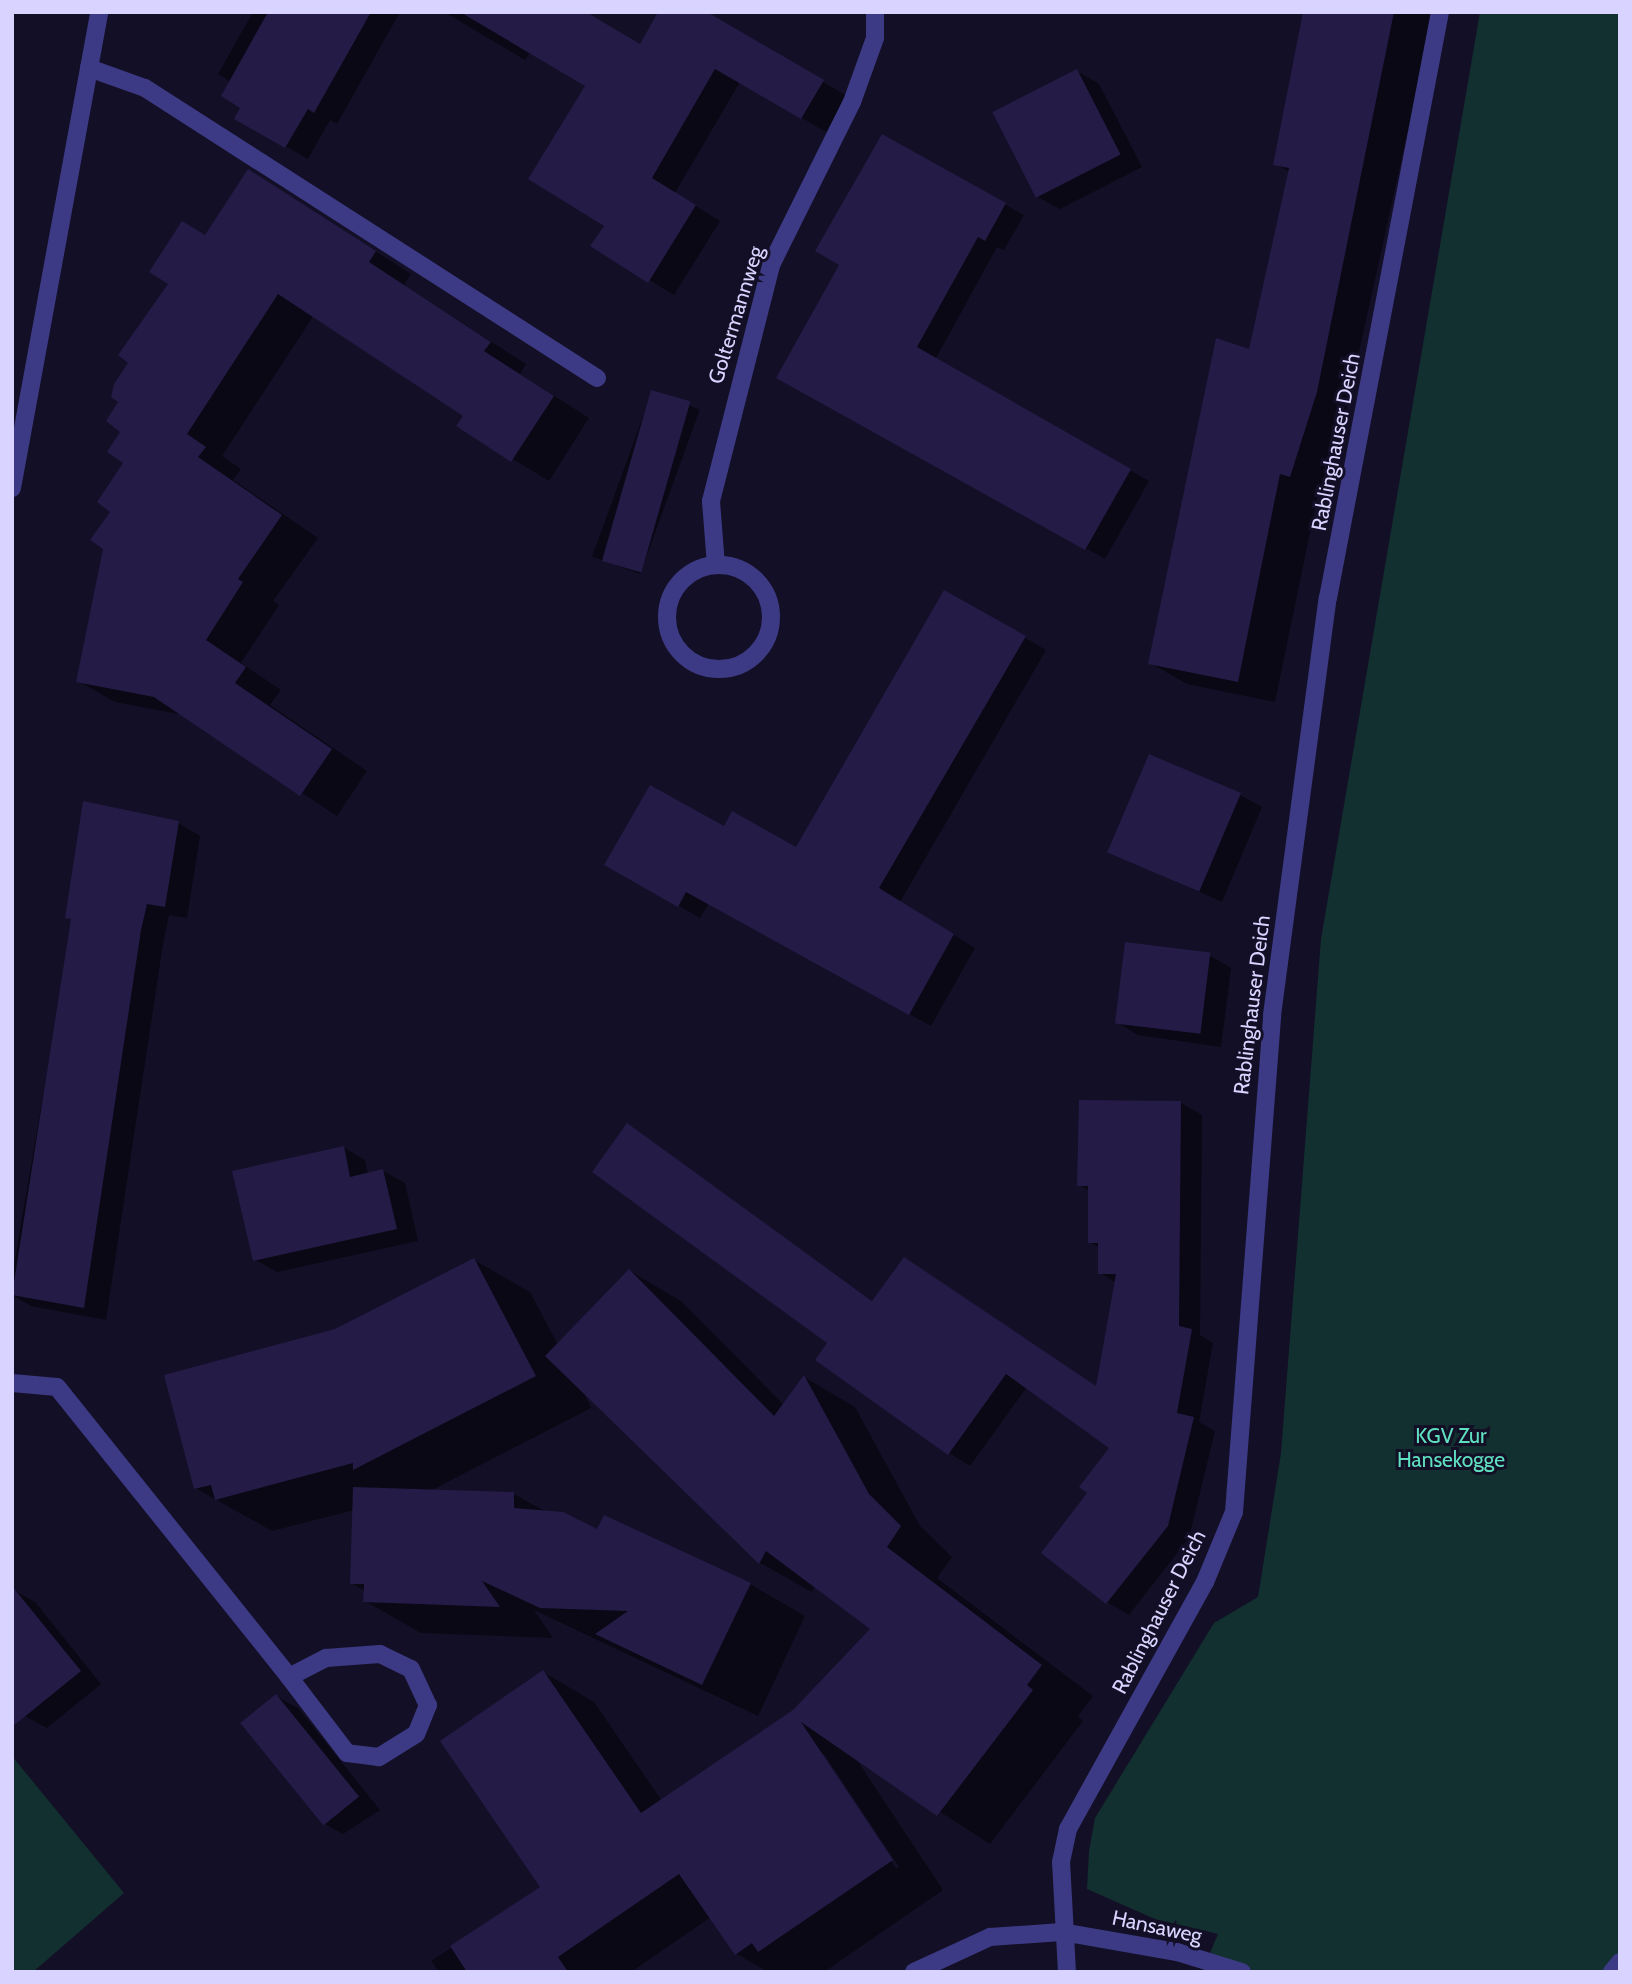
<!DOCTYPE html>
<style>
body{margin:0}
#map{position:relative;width:1632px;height:1984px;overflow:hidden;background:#130f26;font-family:Cabin,sans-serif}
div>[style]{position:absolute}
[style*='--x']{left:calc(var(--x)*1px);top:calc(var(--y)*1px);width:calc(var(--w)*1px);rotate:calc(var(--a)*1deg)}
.green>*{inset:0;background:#12302f}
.shadow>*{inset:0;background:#0007;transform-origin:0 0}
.building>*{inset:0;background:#241b47;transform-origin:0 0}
.minor>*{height:18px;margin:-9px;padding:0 9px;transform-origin:9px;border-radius:9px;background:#3d3a85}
.minor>.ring{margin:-9px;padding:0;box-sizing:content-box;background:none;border:18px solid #3d3a85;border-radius:50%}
span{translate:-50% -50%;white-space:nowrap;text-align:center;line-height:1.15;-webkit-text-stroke:6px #130f26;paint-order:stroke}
.street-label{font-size:21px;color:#d9d4ff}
.park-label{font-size:21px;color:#5fe0c0}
.frame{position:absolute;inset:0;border:14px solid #d9d4ff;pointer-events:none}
</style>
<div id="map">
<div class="green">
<i style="clip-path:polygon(1480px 12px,1620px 12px,1620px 1972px,1202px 1972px,1218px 1934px,1155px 1919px,1087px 1889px,1089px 1851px,1095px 1818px,1214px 1623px,1258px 1597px,1281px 1453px,1321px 939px)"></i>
<i style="clip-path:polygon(12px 1756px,124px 1893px,33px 1972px,12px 1972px)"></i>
</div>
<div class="shadow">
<i style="clip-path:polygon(253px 12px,400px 12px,337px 124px,330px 120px,308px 159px,236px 118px,242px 107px,231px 82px,218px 74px)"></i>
<i style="clip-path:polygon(444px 12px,583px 12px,641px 46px,703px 12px,847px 96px,826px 132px,740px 82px,675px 193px,720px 221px,674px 295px,593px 246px,606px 225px,588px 85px,530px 52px,525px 60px)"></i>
<i style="clip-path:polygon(1305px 12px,1434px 12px,1327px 497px,1318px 494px,1275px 702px,1187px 684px,1150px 663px,1250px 351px,1290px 172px,1275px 164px)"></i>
<i style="clip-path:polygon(1077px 71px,1099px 84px,1142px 167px,1060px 209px,1038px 197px)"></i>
<i style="clip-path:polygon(883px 136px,1024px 215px,1004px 250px,997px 247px,935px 360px,1149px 481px,1105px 559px,778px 378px,841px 264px)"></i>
<i style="clip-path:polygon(249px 171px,411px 274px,404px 285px,526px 364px,520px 374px,589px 418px,549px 481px,459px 426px,465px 416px,314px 315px,222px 456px,241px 469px,233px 480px,318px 538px,273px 601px,279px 605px,241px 663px,281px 690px,270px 705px,367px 771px,337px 816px,184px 715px,115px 702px,78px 681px,125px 463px,121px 402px,206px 236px)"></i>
<i style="left:652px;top:392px;width:51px;height:175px;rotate:20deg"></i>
<i style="clip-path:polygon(945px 592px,1046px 650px,900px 902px,975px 948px,931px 1026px,709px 903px,700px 918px,607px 864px,725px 829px,797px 849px)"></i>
<i style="clip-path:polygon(1240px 795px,1262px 807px,1222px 902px,1109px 851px)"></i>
<i style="clip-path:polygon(178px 823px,200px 836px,187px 918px,169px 915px,163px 944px,106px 1320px,31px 1306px,12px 1295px,12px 1277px,73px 921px,67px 917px)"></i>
<i style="clip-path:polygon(1209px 955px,1231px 968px,1221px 1047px,1138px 1035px,1116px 1022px)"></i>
<i style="clip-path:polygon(1181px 1103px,1202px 1115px,1200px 1335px,1213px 1343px,1199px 1422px,1215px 1431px,1189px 1538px,1129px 1615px,1107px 1602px,1089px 1493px,1111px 1448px,1027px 1387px,970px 1466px,949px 1453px,830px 1343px,628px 1125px,874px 1302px,904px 1259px,1097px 1387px,1117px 1283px,1100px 1273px,1100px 1248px,1089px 1242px,1090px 1191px,1079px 1185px)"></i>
<i style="clip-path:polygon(343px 1147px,365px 1160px,368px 1174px,383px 1171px,405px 1183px,418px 1241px,277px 1272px,255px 1260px)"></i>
<i style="clip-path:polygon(evenodd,474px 1260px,530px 1292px,558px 1345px,630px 1271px,681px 1301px,784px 1405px,804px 1377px,855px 1407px,920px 1526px,952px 1557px,937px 1578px,1093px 1696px,1078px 1716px,1083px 1721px,990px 1844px,855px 1757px,943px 1890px,824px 1972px,768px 1972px,737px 1954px,711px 1917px,631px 1972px,439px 1972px,431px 1961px,543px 1888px,543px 1672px,594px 1702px,662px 1801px,794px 1712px,873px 1628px,815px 1585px,812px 1592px,760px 1563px,582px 1389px,591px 1408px,430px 1491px,514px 1494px,546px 1512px,750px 1584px,805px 1616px,758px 1716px,534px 1610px,553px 1638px,421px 1633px,365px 1601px,365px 1591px,351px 1583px,354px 1510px,272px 1531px,195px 1488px,336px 1331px,474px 1260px,820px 1754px,824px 1754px,899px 1867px,896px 1868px,820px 1754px)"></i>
<i style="clip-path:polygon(13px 1590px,35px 1602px,101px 1684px,47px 1728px,25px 1716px)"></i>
<i style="clip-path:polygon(276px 1696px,298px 1708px,380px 1810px,343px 1834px,321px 1822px)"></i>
</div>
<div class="building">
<i style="clip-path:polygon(268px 12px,371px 12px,314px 113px,308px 109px,285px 148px,234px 119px,240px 108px,221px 96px)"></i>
<i style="clip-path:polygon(460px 12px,586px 12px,640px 44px,658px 12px,707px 12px,824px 80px,801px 119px,715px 69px,652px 178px,696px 205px,648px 283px,590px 246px,604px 226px,528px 179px,585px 86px)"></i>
<i style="clip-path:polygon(1303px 12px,1394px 12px,1317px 392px,1290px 477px,1280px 474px,1238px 682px,1148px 664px,1216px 338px,1249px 349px,1289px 168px,1273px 165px)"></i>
<i style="left:1077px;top:69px;width:96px;height:95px;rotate:63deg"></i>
<i style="clip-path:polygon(882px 134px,1006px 203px,985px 241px,978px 237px,917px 347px,1131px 469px,1085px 550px,776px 378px,839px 265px,815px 251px)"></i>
<i style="clip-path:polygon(248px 169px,376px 251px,369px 262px,491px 342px,484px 351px,554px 396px,511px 462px,456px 426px,463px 416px,278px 294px,187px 434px,206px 447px,198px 457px,282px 515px,238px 579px,243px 582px,206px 640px,246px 667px,235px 683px,332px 749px,300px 796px,154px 697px,76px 682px,103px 549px,90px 540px,110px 512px,97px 502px,123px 463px,107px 452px,120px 432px,106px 421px,118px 402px,111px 397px,114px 384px,128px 363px,118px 355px,168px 284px,149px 272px,182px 221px,205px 235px)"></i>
<i style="left:651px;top:390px;width:41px;height:178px;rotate:16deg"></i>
<i style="clip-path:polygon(944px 590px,1026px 636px,879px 888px,954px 934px,909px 1015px,686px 892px,678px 907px,604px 865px,650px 785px,724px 826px,732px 811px,796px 847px)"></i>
<i style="left:1149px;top:754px;width:100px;height:107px;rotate:23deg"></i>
<i style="clip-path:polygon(83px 801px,179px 821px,165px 907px,147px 904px,141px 930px,84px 1308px,12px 1295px,71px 919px,65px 918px)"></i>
<i style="left:1125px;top:942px;width:86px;height:82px;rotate:7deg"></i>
<i style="clip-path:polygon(1079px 1100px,1181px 1101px,1179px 1326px,1192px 1329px,1177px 1413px,1194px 1417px,1168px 1526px,1106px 1604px,1041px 1553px,1087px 1493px,1079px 1487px,1109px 1448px,1006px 1374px,948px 1455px,815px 1360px,827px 1343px,592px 1172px,627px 1123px,872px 1301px,904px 1257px,1096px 1386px,1116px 1274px,1098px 1274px,1098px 1243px,1088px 1243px,1088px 1186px,1077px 1186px)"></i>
<i style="clip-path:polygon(344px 1146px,350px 1177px,383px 1169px,397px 1229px,253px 1261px,232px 1171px)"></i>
<i style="clip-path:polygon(474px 1258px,536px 1376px,353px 1470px,353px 1463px,215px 1500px,211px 1485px,194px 1489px,164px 1375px,335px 1329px)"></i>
<i style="clip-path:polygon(629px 1269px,774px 1416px,804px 1375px,869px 1494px,901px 1526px,887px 1547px,1042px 1665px,1027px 1685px,1033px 1690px,937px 1816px,801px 1722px,893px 1860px,758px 1952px,752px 1943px,735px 1955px,679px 1874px,558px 1957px,568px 1972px,467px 1972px,450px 1946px,540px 1887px,440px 1741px,543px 1670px,641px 1813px,793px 1710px,870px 1629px,766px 1551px,759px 1564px,545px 1356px)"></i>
<i style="clip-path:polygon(353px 1487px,514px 1492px,514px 1508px,563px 1512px,597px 1529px,604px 1515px,751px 1583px,702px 1685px,595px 1634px,628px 1611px,540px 1608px,482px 1581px,500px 1607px,363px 1602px,364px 1584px,350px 1584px)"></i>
<i style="clip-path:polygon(12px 1586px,81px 1671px,12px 1727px)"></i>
<i style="left:276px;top:1694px;width:132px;height:46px;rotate:51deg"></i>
</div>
<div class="minor">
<i style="--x:89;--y:68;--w:59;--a:19.7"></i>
<i style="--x:145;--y:88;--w:537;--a:32.68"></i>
<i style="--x:12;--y:488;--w:484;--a:-79.6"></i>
<i class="ring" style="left:667px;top:565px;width:86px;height:86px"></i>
<i style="--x:716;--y:565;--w:64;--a:-94.5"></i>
<i style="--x:711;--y:501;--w:244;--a:-75.7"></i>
<i style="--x:771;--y:265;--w:182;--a:-63.6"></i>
<i style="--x:852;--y:102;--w:68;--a:-70.2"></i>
<i style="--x:875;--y:38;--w:26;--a:-90"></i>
<i style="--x:12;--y:1383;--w:45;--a:5.1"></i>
<i style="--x:57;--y:1387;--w:371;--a:51.3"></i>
<i style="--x:380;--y:1654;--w:34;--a:26"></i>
<i style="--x:411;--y:1669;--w:40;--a:65"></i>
<i style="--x:428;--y:1705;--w:31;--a:112"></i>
<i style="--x:416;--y:1734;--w:44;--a:148.1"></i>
<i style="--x:379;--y:1757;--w:32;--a:-173"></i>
<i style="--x:347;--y:1753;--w:96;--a:-127.3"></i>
<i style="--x:289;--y:1677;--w:42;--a:-27.2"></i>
<i style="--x:326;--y:1658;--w:54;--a:-4.2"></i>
<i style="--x:914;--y:1972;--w:84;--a:-24.7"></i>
<i style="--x:990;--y:1937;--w:72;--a:-4"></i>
<i style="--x:1062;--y:1932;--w:117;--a:9.9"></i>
<i style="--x:1177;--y:1952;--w:68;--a:17.1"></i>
<i style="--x:1067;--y:1972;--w:110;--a:-93.1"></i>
<i style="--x:1061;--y:1862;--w:34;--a:-78"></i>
<i style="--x:1068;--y:1829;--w:282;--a:-61"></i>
<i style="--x:1205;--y:1582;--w:76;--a:-67.5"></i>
<i style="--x:1234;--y:1512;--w:498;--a:-85.6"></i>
<i style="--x:1272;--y:1015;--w:421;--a:-82.4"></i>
<i style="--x:1328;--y:598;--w:597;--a:-79.18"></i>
<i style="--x:1612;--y:1972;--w:13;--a:-51"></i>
</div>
<div class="street-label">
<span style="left:736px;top:315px;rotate:-73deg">Goltermannweg</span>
<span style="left:1336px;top:442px;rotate:-79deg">Rablinghauser Deich</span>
<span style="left:1252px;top:1005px;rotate:-83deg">Rablinghauser Deich</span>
<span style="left:1159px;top:1612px;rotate:-63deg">Rablinghauser Deich</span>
<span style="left:1157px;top:1927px;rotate:12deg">Hansaweg</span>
</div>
<div class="park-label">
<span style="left:1451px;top:1448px">KGV Zur<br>Hansekogge</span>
</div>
<div class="frame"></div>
</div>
